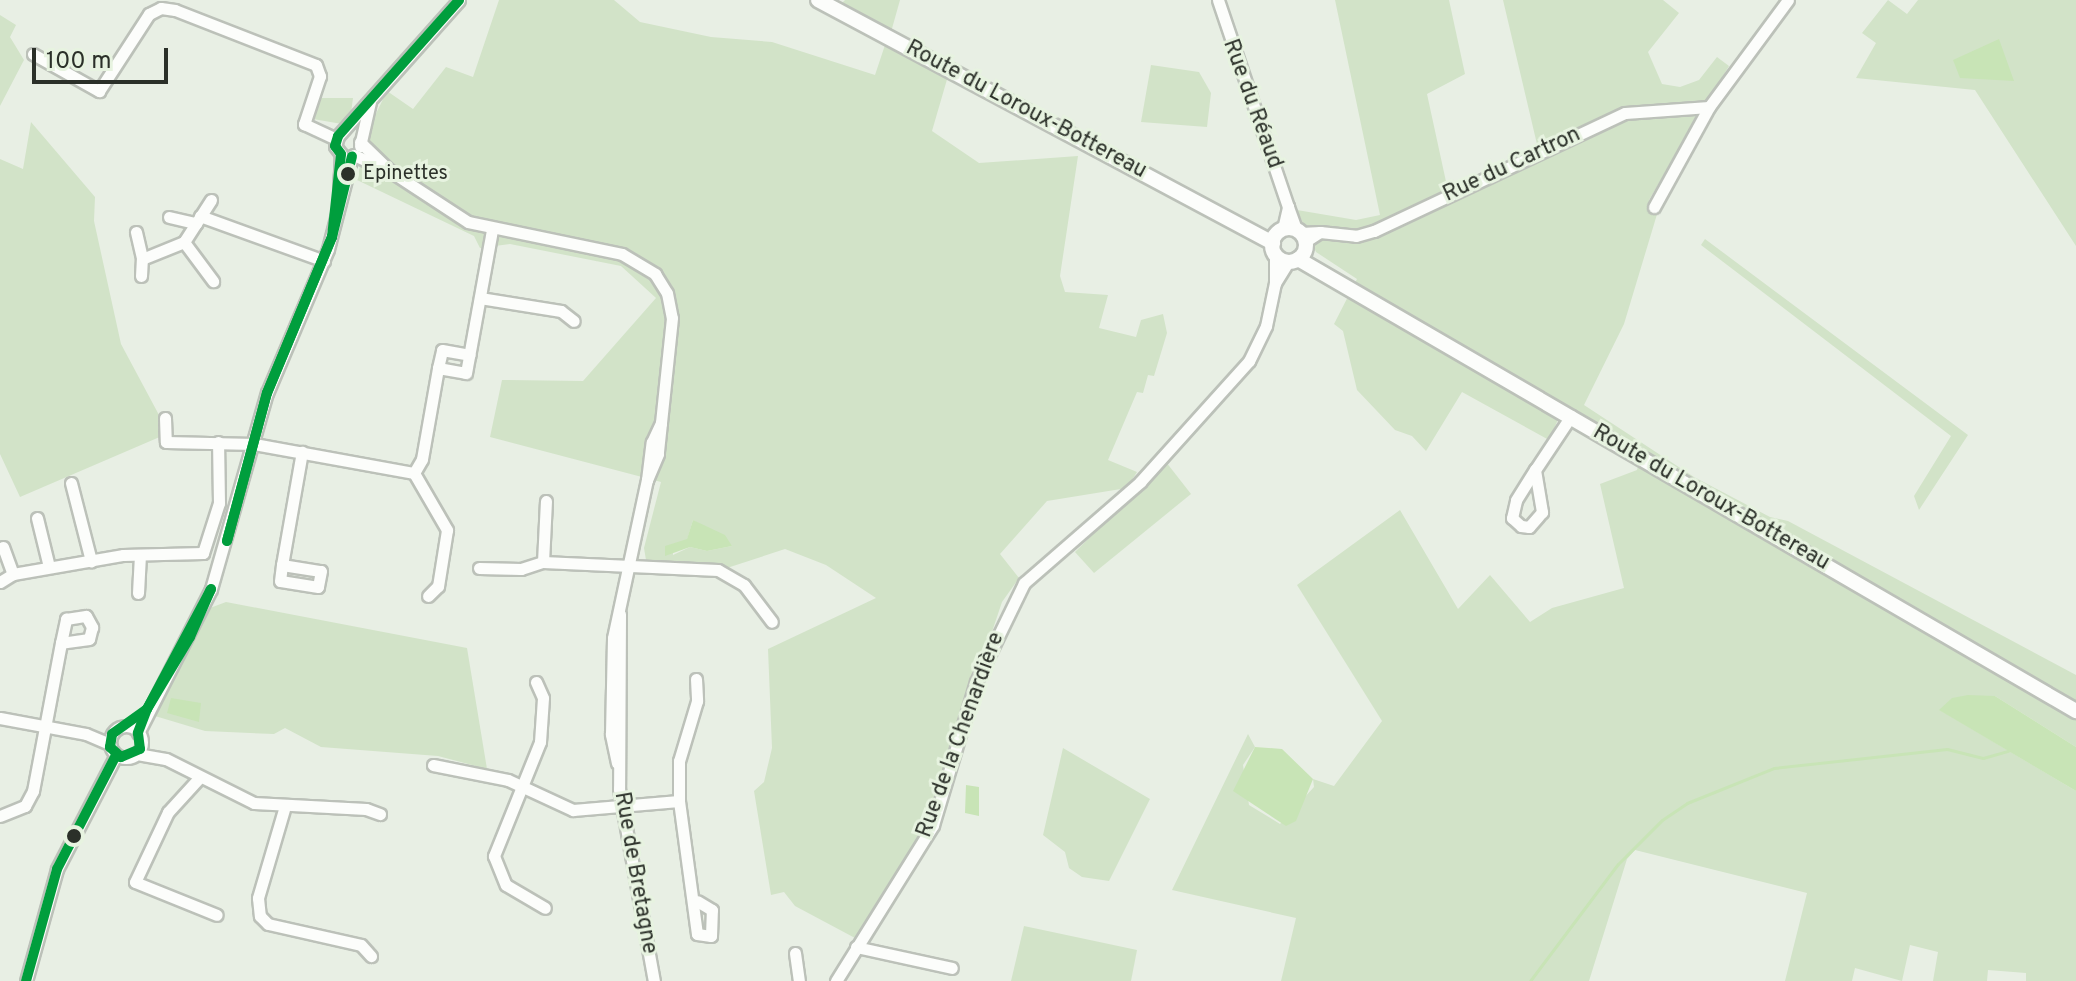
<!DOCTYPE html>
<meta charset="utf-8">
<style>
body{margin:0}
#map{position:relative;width:2076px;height:981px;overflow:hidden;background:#e8efe4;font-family:Overpass,sans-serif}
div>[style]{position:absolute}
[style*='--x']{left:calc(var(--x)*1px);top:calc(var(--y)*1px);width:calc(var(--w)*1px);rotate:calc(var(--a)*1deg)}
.green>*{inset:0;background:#d2e3c8}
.water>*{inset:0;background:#c8e4b6}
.stream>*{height:3px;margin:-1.5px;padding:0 1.5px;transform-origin:1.5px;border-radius:1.5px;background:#c8e4b6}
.roads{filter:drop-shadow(2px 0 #bcc1b9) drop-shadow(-2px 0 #bcc1b9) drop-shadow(0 2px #bcc1b9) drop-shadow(0 -2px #bcc1b9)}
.minor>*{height:11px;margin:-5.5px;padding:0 5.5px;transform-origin:5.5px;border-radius:5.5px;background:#fcfdfb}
.minor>.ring{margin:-5.5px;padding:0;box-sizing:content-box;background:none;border:11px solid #fcfdfb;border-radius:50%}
.major>*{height:14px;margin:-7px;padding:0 7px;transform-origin:7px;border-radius:7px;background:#fcfdfb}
.major>.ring{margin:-7px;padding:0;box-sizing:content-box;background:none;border:14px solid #fcfdfb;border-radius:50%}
.bus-1>*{height:10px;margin:-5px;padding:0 5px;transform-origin:5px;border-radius:5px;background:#009e3d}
.dots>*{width:22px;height:22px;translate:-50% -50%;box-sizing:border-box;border:4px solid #e7f3e0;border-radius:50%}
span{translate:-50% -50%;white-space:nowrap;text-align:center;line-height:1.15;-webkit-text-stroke:6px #e7f3e0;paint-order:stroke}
.bus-label{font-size:20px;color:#2b3029}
.left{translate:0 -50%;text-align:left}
.street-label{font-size:22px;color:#2b3029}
.scale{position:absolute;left:32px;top:48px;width:136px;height:36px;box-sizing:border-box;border:4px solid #2b3029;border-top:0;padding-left:10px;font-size:24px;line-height:28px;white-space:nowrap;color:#2b3029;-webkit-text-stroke:6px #e7f3e0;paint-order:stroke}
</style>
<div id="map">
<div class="green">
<i style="clip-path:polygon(evenodd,499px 0,614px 0,640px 22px,711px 37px,772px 42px,875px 75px,885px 45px,948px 76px,932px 131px,979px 163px,1078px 156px,1060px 276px,1065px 292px,1108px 295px,1099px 328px,1136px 337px,1141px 320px,1163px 314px,1167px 333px,1154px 376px,1148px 375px,1143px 393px,1137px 392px,1108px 460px,1137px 472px,1127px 488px,1047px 501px,1000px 554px,1019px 578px,1002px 602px,924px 834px,855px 938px,795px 906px,784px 892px,771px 895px,754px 791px,764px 782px,772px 748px,768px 649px,876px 598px,826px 565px,785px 549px,727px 568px,646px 560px,644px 548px,661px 482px,490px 437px,502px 380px,583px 381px,656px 298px,621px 266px,510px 244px,480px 248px,474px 236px,357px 180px,367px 132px,387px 91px,413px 109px,446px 67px,473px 77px,499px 0,693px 520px,732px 546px,707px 551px,690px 547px,673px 555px,673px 544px,687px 540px,693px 520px)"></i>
<i style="clip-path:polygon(845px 0,900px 0,891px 32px,841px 4px)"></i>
<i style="clip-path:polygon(1335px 0,1449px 0,1465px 74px,1427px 94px,1450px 200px,1540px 157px,1503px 0,1663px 0,1679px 13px,1648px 52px,1662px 84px,1680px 87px,1699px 80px,1717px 57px,1729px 66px,1649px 200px,1658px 211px,1624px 324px,1584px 405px,1694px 477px,1770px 517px,1788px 521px,2076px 675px,2076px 747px,1995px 696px,1940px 710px,2076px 791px,2076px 981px,2026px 981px,2026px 973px,1988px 970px,1987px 981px,1933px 981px,1938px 952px,1910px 945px,1902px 981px,1855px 968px,1852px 981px,1785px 981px,1807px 893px,1635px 850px,1627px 859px,1589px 981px,1281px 981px,1296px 918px,1172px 890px,1248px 734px,1255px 747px,1243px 765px,1249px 805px,1280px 824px,1314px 787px,1313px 779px,1334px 786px,1382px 721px,1297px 585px,1400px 510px,1458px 609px,1490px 575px,1530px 622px,1552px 608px,1624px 588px,1600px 484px,1637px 470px,1639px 463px,1560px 415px,1549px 440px,1462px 392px,1426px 451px,1412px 436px,1395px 430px,1357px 390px,1343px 331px,1334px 324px,1357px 279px,1316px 252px,1297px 210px,1356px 220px,1380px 215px)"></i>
<i style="clip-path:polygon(1888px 0,1907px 14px,1918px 0,2076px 0,2076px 246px,1975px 90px,1856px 78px,1876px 43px,1862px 33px)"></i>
<i style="clip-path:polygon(0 15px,16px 25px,10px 37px,24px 60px,0 106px)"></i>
<i style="clip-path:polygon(1151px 65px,1199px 72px,1211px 93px,1207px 127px,1141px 122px)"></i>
<i style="clip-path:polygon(319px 98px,353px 98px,351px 113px,342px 124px,313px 119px)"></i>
<i style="clip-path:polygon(31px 122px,95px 197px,94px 221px,121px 344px,159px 415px,162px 436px,20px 497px,0 454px,0 159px,23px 169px)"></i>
<i style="clip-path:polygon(1705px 239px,1968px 435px,1919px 510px,1914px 496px,1951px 436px,1701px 245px)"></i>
<i style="clip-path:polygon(1166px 462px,1191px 494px,1094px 573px,1075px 552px)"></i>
<i style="clip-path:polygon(226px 602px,467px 648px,487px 769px,438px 756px,321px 747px,285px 728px,274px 734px,205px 731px,155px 716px,210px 608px)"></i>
<i style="clip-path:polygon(1063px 748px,1150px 799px,1109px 881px,1082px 877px,1069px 868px,1065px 852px,1043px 835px)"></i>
<i style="clip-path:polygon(1024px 926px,1137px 950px,1131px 981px,1011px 981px)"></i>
</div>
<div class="water">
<i style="clip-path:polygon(1999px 39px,2014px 81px,1960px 78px,1953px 60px)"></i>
<i style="clip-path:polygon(693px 520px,725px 535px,732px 546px,707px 551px,690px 547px,665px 556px,665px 546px,687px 539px)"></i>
<i style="clip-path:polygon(1968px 695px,1995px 696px,2076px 747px,2076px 791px,1939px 710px,1952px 698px)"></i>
<i style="clip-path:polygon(171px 698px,201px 703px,199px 722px,167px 713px)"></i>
<i style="clip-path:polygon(1255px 747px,1282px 749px,1313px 779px,1296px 821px,1286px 826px,1233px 791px)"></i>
<i style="clip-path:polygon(966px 785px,979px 787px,979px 816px,965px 813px)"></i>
</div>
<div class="stream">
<i style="--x:1530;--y:981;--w:146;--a:-53.1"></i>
<i style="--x:1618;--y:864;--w:62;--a:-45"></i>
<i style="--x:1662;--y:820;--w:30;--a:-34"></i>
<i style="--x:1687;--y:803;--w:94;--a:-21.9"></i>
<i style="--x:1774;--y:768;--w:174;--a:-6.3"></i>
<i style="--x:1947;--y:749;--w:37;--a:14"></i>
<i style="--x:1983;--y:758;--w:26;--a:-16"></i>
</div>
<div class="roads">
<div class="minor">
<i style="--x:1218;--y:0;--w:219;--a:71.3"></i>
<i style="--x:33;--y:54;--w:76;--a:29.3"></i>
<i style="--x:99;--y:91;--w:92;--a:-57"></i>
<i style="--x:149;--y:14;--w:13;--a:-27"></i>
<i style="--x:161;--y:8;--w:14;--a:8"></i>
<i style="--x:175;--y:10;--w:151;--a:21.3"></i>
<i style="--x:316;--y:65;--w:12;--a:70"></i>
<i style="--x:320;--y:76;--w:51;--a:108.4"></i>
<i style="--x:304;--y:124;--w:35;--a:25"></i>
<i style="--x:360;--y:142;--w:42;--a:44"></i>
<i style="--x:390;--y:171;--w:93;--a:33.2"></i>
<i style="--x:468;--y:222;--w:157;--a:11.7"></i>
<i style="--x:622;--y:254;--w:39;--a:31"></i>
<i style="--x:655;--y:274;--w:22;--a:58"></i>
<i style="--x:667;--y:293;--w:25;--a:79"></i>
<i style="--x:672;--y:318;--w:106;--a:96"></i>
<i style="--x:360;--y:146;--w:45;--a:-77.2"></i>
<i style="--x:341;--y:154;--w:10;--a:-127"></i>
<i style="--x:335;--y:146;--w:10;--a:-73"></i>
<i style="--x:338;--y:136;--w:182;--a:-48.3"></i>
<i style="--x:354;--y:155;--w:31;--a:25"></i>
<i style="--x:339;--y:190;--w:36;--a:-87"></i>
<i style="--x:211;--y:200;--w:50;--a:122.7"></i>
<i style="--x:184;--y:242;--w:49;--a:53.4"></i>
<i style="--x:1654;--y:207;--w:114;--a:-61.2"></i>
<i style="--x:200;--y:216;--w:132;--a:19.9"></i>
<i style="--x:169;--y:217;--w:28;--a:13"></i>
<i style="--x:1283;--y:229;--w:23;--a:-77"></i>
<i style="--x:1288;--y:207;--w:23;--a:70"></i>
<i style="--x:136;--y:232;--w:28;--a:77"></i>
<i style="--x:1320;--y:232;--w:36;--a:6"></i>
<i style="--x:1356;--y:236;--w:19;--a:-16"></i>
<i style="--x:1374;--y:231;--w:277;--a:-25.2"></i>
<i style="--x:1625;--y:113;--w:84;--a:-4.1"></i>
<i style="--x:1709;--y:107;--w:133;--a:-53.6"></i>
<i style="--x:1301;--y:233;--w:19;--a:-3"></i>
<i style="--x:1320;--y:232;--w:17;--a:147"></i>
<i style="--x:1275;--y:254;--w:29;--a:90"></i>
<i style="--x:1275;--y:283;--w:26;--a:-58"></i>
<i style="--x:141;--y:276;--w:17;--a:-87"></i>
<i style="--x:142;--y:259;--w:45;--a:-22"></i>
<i style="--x:480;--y:298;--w:82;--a:9.1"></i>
<i style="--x:561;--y:311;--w:16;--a:38"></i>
<i style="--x:438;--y:368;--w:18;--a:-77"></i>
<i style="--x:442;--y:350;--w:28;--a:10"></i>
<i style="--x:165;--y:418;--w:24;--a:88"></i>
<i style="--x:166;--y:442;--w:88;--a:1.3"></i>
<i style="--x:254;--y:444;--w:163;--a:10.3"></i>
<i style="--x:414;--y:473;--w:66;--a:59.9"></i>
<i style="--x:447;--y:530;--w:57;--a:99.1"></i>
<i style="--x:438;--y:586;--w:14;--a:135"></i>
<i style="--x:661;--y:423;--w:31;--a:96"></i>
<i style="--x:658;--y:454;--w:28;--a:113"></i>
<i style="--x:647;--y:480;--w:38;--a:-83"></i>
<i style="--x:652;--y:442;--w:21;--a:-65"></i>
<i style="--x:1535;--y:470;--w:43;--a:80.5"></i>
<i style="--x:1542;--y:512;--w:20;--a:131"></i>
<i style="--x:1529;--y:527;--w:8;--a:-173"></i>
<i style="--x:1521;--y:526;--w:12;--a:-138"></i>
<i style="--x:1512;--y:518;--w:18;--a:-77"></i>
<i style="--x:1516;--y:500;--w:36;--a:-58"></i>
<i style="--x:1535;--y:470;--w:65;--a:-56.3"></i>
<i style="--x:414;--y:473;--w:16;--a:-60"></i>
<i style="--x:422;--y:459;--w:92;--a:-80"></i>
<i style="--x:438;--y:368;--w:28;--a:10"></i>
<i style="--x:466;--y:373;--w:145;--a:-79.7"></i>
<i style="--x:71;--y:483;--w:81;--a:75.6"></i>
<i style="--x:37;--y:518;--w:50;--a:76.2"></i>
<i style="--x:3;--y:547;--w:29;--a:70"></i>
<i style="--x:543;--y:562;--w:61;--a:-87.2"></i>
<i style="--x:282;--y:565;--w:115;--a:-80"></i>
<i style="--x:282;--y:565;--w:39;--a:9"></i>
<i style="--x:321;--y:571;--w:16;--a:101"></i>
<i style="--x:318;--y:587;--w:38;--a:-171"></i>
<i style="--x:280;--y:581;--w:16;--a:-83"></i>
<i style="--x:479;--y:568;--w:42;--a:1.4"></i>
<i style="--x:521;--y:569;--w:23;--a:-18"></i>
<i style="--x:543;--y:562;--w:175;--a:2.6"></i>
<i style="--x:718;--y:570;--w:30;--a:30"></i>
<i style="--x:744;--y:585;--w:46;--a:52.9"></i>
<i style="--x:0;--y:582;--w:15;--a:-32"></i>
<i style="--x:13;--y:574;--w:112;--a:-9.8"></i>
<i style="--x:123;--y:555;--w:80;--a:-1.4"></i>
<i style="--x:203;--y:553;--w:52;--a:-72.3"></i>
<i style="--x:219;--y:503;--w:61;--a:-90.9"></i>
<i style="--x:138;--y:593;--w:38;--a:-87"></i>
<i style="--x:620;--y:614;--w:175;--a:90.3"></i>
<i style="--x:619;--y:789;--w:195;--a:79.7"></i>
<i style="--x:86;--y:616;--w:13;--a:61"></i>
<i style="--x:92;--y:627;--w:12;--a:104"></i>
<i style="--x:89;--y:639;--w:28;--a:172"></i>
<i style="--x:61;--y:643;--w:25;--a:-78"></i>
<i style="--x:66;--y:619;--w:20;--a:-9"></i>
<i style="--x:696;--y:679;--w:22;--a:87"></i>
<i style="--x:697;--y:701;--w:63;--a:106.7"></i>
<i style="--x:679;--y:761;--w:40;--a:90"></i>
<i style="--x:679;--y:801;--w:134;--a:82.3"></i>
<i style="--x:697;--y:934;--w:14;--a:8"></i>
<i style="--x:711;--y:936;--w:26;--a:-88"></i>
<i style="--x:712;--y:910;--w:17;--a:-149"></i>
<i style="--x:536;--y:682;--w:17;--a:66"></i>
<i style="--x:543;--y:698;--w:44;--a:93.9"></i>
<i style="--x:540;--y:742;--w:123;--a:112"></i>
<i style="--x:494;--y:856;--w:31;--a:68"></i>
<i style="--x:506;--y:885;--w:45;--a:30.5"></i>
<i style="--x:0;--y:718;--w:87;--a:10.5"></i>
<i style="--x:86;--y:734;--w:26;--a:23"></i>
<i class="ring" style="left:110px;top:726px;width:21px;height:21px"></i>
<i style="--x:138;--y:733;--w:161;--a:-63.1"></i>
<i style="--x:211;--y:589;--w:204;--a:-74.1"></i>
<i style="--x:267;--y:393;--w:156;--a:-67"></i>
<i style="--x:328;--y:249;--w:96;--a:-75.5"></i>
<i style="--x:137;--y:754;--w:29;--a:10"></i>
<i style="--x:166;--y:759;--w:98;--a:26.6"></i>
<i style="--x:254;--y:803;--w:112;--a:3.1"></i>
<i style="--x:366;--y:809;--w:15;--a:20"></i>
<i style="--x:617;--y:763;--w:30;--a:-102"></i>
<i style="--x:611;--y:734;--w:96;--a:-88.8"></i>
<i style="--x:613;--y:638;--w:162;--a:-77.9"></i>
<i style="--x:433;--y:765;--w:76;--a:11.3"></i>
<i style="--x:508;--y:780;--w:72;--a:24.8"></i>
<i style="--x:573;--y:810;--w:106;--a:-4.9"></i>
<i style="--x:200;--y:777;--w:47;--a:132.4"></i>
<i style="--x:168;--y:812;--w:77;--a:115.2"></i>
<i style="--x:135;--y:882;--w:88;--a:21.9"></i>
<i style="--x:285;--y:806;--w:96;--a:106.4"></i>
<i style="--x:258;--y:898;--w:18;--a:84"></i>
<i style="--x:260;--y:916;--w:11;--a:45"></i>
<i style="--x:268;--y:924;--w:95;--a:12.7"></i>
<i style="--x:361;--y:945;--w:15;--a:48"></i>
<i style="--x:0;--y:816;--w:27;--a:-22"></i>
<i style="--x:25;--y:806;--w:17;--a:-62"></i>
<i style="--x:33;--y:791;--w:151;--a:-79.3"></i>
<i style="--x:856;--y:947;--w:98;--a:12.3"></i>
<i style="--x:795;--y:953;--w:28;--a:82"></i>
<i style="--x:26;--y:981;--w:116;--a:-74.5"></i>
<i style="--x:57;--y:869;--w:128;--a:-62.6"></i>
<i style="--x:836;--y:981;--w:184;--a:-58.1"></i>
<i style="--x:933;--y:825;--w:149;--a:-73.3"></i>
<i style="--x:976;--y:682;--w:110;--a:-64.1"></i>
<i style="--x:1024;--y:583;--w:154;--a:-41"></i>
<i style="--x:1140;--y:482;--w:163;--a:-48"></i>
<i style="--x:1249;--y:361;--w:39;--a:-64"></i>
<i style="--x:1266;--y:326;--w:44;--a:-78.2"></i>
</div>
<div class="major">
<i style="--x:818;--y:0;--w:516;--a:28.11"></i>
<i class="ring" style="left:1272px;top:228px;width:20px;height:20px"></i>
<i style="--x:1298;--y:259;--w:900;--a:30.16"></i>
</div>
</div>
<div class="bus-1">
<i style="--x:341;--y:154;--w:10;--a:-127"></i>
<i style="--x:335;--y:146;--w:10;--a:-73"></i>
<i style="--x:338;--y:136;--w:182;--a:-48.3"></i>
<i style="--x:332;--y:237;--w:83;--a:-83.8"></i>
<i style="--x:332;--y:237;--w:83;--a:-76.1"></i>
<i style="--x:267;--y:393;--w:169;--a:-67.4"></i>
<i style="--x:267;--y:393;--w:169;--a:-67.4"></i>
<i style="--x:227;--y:541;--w:153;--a:-74.9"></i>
<i style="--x:227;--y:541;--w:153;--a:-74.9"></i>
<i style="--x:147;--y:709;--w:26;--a:111"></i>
<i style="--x:138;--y:733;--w:16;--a:83"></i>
<i style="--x:140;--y:749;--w:21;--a:157"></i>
<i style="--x:121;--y:757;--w:15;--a:-138"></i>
<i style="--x:110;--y:747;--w:13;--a:-81"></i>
<i style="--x:112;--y:734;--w:43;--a:-35.5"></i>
<i style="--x:147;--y:709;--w:136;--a:-61.9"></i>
<i style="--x:147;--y:709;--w:84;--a:-59.2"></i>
<i style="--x:190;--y:637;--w:52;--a:-66.4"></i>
<i style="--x:26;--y:981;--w:116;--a:-74.5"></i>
<i style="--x:57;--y:869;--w:128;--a:-62.6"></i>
</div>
<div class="dots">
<i style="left:348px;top:174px;background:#2b3029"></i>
<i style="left:74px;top:836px;background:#2b3029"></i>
</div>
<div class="bus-label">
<span class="left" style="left:363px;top:174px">Epinettes</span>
</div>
<div class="street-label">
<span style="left:1252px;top:104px;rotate:70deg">Rue du Réaud</span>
<span style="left:1026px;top:110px;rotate:28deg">Route du Loroux-Bottereau</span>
<span style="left:1512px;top:165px;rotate:-25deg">Rue du Cartron</span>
<span style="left:1711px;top:498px;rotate:30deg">Route du Loroux-Bottereau</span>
<span style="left:961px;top:735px;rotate:-70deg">Rue de la Chenardière</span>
<span style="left:635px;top:873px;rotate:80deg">Rue de Bretagne</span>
</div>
<div class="scale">100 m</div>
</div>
